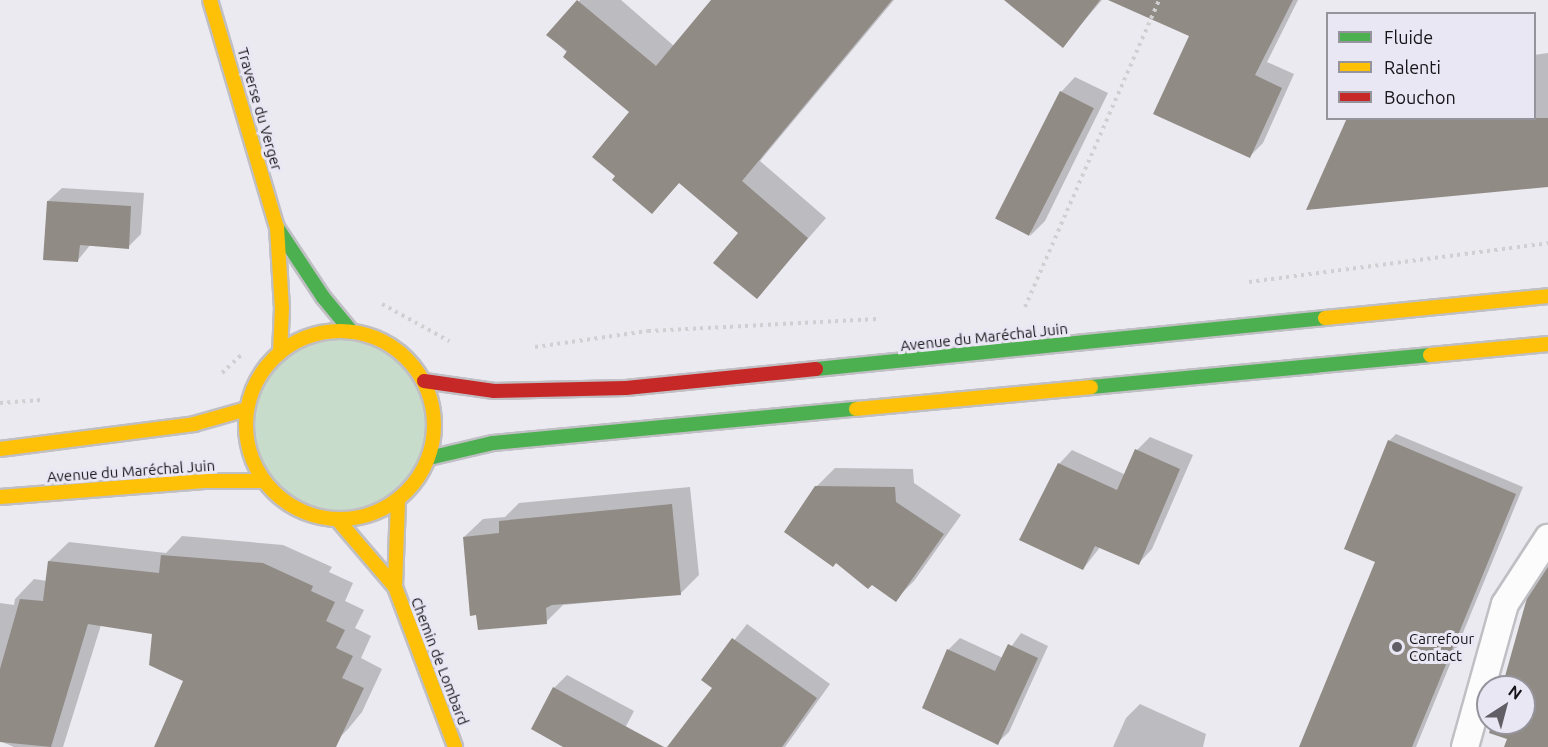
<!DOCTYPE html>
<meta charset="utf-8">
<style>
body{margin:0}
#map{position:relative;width:1548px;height:747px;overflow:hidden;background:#ebeaf1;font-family:Ubuntu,sans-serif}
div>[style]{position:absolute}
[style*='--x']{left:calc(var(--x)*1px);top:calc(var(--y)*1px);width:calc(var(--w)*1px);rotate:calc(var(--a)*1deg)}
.green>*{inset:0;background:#c8dccc}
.round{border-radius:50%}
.shadow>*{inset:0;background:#0003}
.building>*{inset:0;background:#918b85;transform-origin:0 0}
.path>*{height:4px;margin-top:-2px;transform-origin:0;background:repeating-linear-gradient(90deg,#d0d0d2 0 3px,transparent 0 7.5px)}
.roads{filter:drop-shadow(2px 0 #c0bfc4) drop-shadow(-2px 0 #c0bfc4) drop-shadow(0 2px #c0bfc4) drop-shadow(0 -2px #c0bfc4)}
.lane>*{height:26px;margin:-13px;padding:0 13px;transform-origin:13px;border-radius:13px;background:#fcfcfd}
.fast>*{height:14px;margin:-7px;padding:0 7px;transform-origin:7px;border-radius:7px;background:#4caf50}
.slow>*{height:14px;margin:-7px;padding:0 7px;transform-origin:7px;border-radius:7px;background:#ffc107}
.slow>.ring{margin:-7px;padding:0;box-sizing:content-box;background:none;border:14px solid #ffc107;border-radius:50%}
.jam>*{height:14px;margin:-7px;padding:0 7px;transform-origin:7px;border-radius:7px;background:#c62828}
.dots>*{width:16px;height:16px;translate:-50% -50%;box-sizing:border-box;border:3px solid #eae7f4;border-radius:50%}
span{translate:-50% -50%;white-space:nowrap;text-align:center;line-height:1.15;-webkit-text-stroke:6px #eae7f4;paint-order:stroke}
.street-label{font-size:15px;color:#161419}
.poi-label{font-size:15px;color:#161419}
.left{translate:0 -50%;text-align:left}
.legend{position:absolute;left:1326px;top:12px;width:210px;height:108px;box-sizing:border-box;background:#eae7f4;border:2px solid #95939c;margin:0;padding:8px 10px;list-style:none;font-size:18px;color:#161419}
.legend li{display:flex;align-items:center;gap:12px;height:30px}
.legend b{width:30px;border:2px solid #95939c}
.north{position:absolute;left:1476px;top:675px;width:60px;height:60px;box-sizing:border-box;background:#eae7f4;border:2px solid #95939c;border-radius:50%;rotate:36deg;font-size:16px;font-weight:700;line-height:24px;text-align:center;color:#161419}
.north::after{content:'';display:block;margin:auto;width:21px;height:27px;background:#615f65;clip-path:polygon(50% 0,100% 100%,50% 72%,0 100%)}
</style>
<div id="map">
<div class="green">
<i class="round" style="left:246px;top:331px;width:188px;height:188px"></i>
</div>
<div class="shadow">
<i style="clip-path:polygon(580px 0,621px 0,674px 46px,713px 0,894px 0,760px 161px,826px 218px,757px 297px,740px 232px,680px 182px,652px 212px,617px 176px,631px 112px,548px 35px)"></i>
<i style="clip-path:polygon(1007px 0,1102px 0,1062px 46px)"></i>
<i style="clip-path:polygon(1172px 0,1298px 0,1267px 62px,1294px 74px,1263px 143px,1250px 156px)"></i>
<i style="clip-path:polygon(1548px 53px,1548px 185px,1534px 118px,1534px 55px)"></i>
<i style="clip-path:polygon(1075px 77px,1108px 93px,1045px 221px,1030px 236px,1061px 92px)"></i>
<i style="clip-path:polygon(62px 188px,144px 193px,141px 234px,128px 247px,91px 244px,78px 260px,48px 201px)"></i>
<i style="clip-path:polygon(1396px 434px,1523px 487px,1416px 747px,1348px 747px,1377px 561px,1389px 441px)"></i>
<i style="clip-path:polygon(1150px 437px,1193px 455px,1152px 549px,1139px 563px,1101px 546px,1083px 569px,1059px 464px,1072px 450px,1126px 475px,1137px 450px)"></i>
<i style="clip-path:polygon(835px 468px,913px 469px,914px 483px,961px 515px,914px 581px,895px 600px,816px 487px)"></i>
<i style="clip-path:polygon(690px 487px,699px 575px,680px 594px,563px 605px,546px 622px,464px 537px,483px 519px,505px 517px,519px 503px)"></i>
<i style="clip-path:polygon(182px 536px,283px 545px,332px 567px,329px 572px,353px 583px,345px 601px,364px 610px,355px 628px,371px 636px,361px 658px,382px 669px,362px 712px,348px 729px,330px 747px,155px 747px,185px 681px,154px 633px,101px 625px,63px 747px,14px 747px,0 741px,0 603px,14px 605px,15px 599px,34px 579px,47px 581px,49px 561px,69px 542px,166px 553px)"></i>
<i style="clip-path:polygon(747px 624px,830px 684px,785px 747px,669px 747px,714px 688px,703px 680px)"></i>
<i style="clip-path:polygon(1021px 633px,1048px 646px,1009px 732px,997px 743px,948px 650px,960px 638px,1003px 658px)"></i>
<i style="clip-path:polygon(567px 675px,634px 711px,615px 747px,566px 747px,554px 688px)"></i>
<i style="clip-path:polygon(1140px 704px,1206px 734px,1203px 747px,1113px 747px,1126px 718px)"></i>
</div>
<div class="building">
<i style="clip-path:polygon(577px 0,656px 66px,711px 0,892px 0,742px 181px,808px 238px,757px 299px,713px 263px,738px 233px,679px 183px,652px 214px,612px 180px,615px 176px,592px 157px,629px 112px,563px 57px,567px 51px,546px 35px)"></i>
<i style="clip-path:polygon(1004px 0,1100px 0,1063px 48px)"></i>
<i style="clip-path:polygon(1108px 0,1293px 0,1255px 75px,1282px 88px,1250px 158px,1153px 114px,1189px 36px)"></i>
<i style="left:1060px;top:91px;width:38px;height:143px;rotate:27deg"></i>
<i style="clip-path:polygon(1347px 118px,1548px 118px,1548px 187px,1306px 210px)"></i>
<i style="clip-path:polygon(47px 201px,131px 206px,129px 249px,80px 245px,78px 262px,43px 260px)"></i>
<i style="clip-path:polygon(1388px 440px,1516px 494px,1412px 747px,1299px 747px,1375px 562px,1344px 549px)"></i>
<i style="clip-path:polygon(1135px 449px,1180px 469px,1139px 565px,1095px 546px,1083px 570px,1019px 540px,1058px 463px,1117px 490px)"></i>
<i style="clip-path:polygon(815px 486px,895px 487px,896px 502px,944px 534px,896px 602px,872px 585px,868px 589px,836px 563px,833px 567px,784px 532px)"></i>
<i style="clip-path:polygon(672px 504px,681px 595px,552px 605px,546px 608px,547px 624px,478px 630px,476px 615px,470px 616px,463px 537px,499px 533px,499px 521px)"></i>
<i style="clip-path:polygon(161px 555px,263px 563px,313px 586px,311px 591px,335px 602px,326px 621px,345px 630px,336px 648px,353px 656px,342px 678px,364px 688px,336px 747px,154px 747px,183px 681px,149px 665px,152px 634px,88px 624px,51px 747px,0 742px,0 669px,20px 599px,43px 601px,48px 561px,159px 573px)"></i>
<i style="clip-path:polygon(1548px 565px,1548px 747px,1504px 747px,1507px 739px,1489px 733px,1492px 723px,1524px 723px,1524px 687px,1502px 687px,1527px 598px)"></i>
<i style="clip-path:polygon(732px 638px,817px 698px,782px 747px,667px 747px,712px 688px,701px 680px)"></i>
<i style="clip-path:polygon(1008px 644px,1038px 658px,998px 745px,922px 708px,947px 649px,995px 671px)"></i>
<i style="clip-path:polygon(553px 687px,664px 747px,563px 747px,531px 729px)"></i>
</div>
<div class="path">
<i style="--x:1249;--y:282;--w:302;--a:-7.4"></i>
<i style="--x:382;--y:304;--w:77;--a:28.9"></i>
<i style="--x:1025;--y:307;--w:335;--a:-66.4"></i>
<i style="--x:535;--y:347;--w:114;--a:-8.1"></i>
<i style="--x:648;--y:331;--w:229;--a:-3"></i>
<i style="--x:222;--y:373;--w:26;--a:-43"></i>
<i style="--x:0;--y:403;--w:41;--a:-4.2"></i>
</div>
<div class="roads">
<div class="lane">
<i style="--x:1465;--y:747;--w:148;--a:-74.4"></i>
<i style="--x:1505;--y:604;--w:79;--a:-56.9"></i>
</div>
<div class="fast">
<i style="--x:278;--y:229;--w:82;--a:56.5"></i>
<i style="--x:323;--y:297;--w:45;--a:50.4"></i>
<i style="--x:816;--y:369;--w:512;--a:-5.72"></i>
<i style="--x:1091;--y:387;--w:341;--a:-5.4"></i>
<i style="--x:429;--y:458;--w:66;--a:-13.2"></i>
<i style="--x:493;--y:443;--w:365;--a:-5.4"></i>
</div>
<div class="slow">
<i style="--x:210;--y:0;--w:237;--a:73.6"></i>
<i style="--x:277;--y:227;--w:81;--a:86.5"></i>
<i style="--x:282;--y:308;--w:45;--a:92.5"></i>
<i style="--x:1325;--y:318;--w:224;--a:-5.6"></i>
<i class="ring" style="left:246px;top:331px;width:174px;height:174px"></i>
<i style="--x:1430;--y:355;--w:119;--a:-5.3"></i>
<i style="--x:856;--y:409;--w:236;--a:-5.3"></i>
<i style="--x:0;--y:449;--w:196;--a:-7.3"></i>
<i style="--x:194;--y:424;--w:55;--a:-15.8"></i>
<i style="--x:0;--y:497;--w:205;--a:-4.5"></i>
<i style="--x:204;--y:481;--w:60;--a:0"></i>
<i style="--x:337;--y:519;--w:89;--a:49.5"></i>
<i style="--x:395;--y:587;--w:171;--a:69.4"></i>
<i style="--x:395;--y:587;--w:87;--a:-88"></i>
</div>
<div class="jam">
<i style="--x:424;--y:381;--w:71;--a:8.1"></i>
<i style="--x:494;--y:391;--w:132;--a:-1.3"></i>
<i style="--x:626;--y:388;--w:191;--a:-5.7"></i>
</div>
</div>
<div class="dots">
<i style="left:1397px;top:647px;background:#615f65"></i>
</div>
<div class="street-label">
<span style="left:260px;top:109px;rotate:74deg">Traverse du Verger</span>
<span style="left:984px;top:337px;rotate:-6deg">Avenue du Maréchal Juin</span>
<span style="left:131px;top:471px;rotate:-4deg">Avenue du Maréchal Juin</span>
<span style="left:440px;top:661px;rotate:69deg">Chemin de Lombard</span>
</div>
<div class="poi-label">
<span class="left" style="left:1409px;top:647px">Carrefour<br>Contact</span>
</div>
<ul class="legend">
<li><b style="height:8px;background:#4caf50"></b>Fluide</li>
<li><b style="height:8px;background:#ffc107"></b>Ralenti</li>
<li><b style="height:8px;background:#c62828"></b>Bouchon</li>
</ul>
<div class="north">N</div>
</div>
